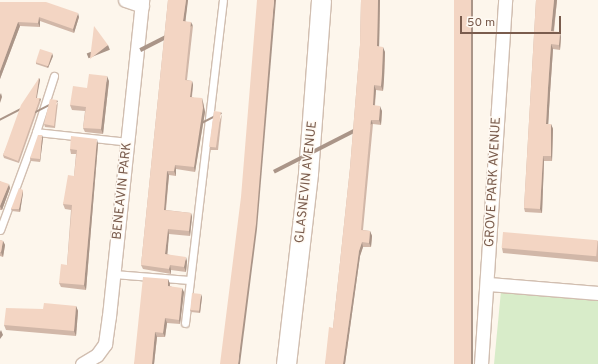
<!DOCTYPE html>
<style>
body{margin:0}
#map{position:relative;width:598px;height:364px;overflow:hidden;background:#fdf6ec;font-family:Overpass,sans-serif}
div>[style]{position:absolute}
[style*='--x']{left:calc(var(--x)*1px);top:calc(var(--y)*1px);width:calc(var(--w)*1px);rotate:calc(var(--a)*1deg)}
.green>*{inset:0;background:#d8ecc9}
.roads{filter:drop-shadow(1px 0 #d1beb0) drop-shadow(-1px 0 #d1beb0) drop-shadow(0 1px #d1beb0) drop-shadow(0 -1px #d1beb0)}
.lane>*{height:7px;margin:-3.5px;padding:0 3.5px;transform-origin:3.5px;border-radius:3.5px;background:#fff}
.street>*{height:13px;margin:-6.5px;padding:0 6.5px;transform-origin:6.5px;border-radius:6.5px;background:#fff}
.secondary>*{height:19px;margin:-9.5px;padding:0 9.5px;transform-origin:9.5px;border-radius:9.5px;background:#fff}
.wall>*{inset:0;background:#d1b7a8}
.shaded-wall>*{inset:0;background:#aa9588;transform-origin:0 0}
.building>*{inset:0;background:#f3d5c3;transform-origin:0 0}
span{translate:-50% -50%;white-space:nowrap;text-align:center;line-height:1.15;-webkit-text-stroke:3px #fffaf3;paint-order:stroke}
.street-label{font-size:13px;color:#7a5c4d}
.scale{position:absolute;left:460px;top:16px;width:101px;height:18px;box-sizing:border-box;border:2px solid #7a5c4d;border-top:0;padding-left:5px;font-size:12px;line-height:14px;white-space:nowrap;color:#7a5c4d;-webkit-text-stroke:3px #fffaf3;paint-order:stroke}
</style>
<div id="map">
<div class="green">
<i style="clip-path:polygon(501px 291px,598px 300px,598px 364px,494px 364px)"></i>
</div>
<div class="roads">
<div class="lane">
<i style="--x:36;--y:132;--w:59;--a:-72.2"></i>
<i style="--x:0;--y:230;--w:104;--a:-69.8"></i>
<i style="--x:36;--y:132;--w:94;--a:6.1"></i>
<i style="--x:114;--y:274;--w:75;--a:4.6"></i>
<i style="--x:185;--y:323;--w:325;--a:-83.3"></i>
</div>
<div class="street">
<i style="--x:125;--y:0;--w:18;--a:19"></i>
<i style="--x:489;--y:284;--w:109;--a:4.7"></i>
<i style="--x:82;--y:364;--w:17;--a:-31"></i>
<i style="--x:97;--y:355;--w:14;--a:-54"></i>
<i style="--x:105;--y:344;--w:28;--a:-82"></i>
<i style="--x:109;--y:316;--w:318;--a:-84"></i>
<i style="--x:481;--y:364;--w:365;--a:-86.2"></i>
</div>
<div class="secondary">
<i style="--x:286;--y:364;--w:192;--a:-83.4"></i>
<i style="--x:308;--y:173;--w:173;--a:-85.7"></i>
</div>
</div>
<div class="wall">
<i style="clip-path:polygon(168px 0,188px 0,185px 21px,193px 26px,187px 80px,192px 81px,193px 85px,192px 97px,203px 102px,205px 112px,195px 172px,176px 169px,176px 176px,169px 175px,166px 210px,191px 213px,192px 217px,190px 236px,169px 234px,167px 254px,187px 261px,186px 272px,171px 270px,171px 274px,143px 269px,141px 265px)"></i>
<i style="clip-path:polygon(361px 0,380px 0,379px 47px,385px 52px,384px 79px,383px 91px,376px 90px,375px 106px,382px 111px,381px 125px,373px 124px,363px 230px,370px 231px,372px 236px,371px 247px,363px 247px,360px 256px,345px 364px,325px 364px,333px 328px,350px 168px,360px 45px)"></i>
<i style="clip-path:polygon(536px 0,557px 0,554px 32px,560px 32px,561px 37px,560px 50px,553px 49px,550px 93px,548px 124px,551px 124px,553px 129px,552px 161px,544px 161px,542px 213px,525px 212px,524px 208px)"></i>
<i style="clip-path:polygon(0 5px,79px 17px,74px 33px,40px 21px,40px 27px,20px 26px,0 79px)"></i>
<i style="clip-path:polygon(53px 56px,48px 68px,36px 64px,36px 62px)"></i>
<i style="clip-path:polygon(39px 78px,40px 80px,37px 98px,40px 98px,41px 100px,19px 163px,4px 158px,3px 155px)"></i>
<i style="clip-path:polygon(109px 81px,103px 134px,85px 132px,83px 128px,85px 111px,72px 110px,70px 105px,87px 88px)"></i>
<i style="clip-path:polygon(58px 102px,55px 128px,45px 127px,44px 124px)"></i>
<i style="clip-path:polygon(222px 114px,218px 150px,210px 150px,210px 147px)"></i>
<i style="clip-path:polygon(43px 138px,40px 162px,31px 161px,30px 158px)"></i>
<i style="clip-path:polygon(98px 144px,86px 290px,61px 287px,59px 283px,67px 265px,71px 210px,65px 209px,63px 204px,74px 176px,76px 154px,71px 154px,70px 149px)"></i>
<i style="clip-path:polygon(0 181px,10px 188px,2px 210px,0 210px)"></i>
<i style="clip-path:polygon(23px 190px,23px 193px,20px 212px,12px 211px,11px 209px)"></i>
<i style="clip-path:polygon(0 240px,3px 241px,5px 245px,3px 257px,0 256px)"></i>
<i style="clip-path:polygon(598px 241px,598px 262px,503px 253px,502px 248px)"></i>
<i style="clip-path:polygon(168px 279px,170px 284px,170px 286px,184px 292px,180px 324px,167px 323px,165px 337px,157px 337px,154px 364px,134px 364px)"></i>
<i style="clip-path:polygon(202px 297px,200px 313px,191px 312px,190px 310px)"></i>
<i style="clip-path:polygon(76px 306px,78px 311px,76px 336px,6px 330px,4px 325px,43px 309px)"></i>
</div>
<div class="shaded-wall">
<i style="clip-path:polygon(186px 0,188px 0,185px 25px,183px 21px)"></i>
<i style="clip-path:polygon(274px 0,276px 0,257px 229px,240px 364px,238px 364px)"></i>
<i style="clip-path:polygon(378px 0,380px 0,379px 51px,377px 46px)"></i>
<i style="left:471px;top:0;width:2px;height:365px"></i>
<i style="clip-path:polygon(554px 0,557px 0,553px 36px,551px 31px)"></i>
<i style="clip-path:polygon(78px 13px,79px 17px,74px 33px,73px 29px)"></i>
<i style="clip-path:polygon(39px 17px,40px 21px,40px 27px,38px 23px)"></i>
<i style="clip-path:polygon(18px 22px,20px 26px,0 79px,0 71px)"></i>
<i style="left:191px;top:22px;width:4px;height:58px;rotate:63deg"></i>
<i style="clip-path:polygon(560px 32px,561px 37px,560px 50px,559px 45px)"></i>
<i style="clip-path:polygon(551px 44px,553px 49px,550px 93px,548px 129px,546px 124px,548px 88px)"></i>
<i style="left:108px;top:45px;width:5px;height:23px;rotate:68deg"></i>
<i style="clip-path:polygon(383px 47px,385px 52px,384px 79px,383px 91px,381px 86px)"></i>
<i style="clip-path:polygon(52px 53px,53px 56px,48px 68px,47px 66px)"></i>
<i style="clip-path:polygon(107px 76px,109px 81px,103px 134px,101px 129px)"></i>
<i style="clip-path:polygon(39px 78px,40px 80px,36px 100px,36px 98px)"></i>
<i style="clip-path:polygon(192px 81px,193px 85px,191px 101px,190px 97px)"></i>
<i style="clip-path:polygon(374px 85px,376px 90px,374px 110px,373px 105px)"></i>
<i style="clip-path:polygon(1px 93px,2px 97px,0 103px,0 95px)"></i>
<i style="left:40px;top:98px;width:2px;height:67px;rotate:63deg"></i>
<i style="clip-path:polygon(202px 98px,203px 102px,205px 112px,195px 172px,194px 167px)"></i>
<i style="left:57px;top:100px;width:2px;height:26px;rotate:63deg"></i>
<i style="clip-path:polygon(380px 106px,382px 111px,381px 125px,379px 120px)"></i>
<i style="left:221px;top:112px;width:2px;height:36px;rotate:63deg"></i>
<i style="left:371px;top:120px;width:4px;height:110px;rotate:63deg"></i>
<i style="clip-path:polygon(551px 124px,553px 129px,552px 161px,551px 156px)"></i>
<i style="clip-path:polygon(42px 135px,43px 138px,40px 162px,40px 159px)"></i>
<i style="clip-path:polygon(97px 139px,98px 144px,86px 290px,84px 285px)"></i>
<i style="clip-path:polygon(543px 156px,544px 161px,542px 213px,540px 209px)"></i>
<i style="clip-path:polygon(175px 165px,176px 169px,176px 176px,174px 171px)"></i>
<i style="clip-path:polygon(167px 171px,169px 175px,165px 215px,164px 210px)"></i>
<i style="clip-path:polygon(9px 184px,10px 188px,2px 210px,0 206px)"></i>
<i style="clip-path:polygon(23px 190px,23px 193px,20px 212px,19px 209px)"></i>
<i style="clip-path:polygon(191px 213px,192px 217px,190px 236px,189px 231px)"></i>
<i style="clip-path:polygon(168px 229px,169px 234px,167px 259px,165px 254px)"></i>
<i style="clip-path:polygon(370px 231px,372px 236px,371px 247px,369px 243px)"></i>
<i style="clip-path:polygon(3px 241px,5px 245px,3px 257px,1px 252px)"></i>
<i style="clip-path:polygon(362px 242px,363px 247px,360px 256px,345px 364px,343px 364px,359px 251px)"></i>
<i style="clip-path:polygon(186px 257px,187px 261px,186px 272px,184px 267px)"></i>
<i style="clip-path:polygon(170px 265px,171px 270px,171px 274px,169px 269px)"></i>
<i style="clip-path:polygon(168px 279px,170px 284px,169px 291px,168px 286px)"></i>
<i style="clip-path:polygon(182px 288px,184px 292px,180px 324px,179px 320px)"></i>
<i style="clip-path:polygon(201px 294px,202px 297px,200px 313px,199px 311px)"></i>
<i style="clip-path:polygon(76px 306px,78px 311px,76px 336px,74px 331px)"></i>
<i style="clip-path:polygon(165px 318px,167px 323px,165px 337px,163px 333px)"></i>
<i style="clip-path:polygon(1px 330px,3px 335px,0 339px,0 332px)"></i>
<i style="clip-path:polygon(155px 332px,157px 337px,154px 364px,152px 364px)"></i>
</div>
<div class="building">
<i style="clip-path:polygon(168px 0,186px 0,183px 21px,191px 22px,185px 80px,192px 81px,190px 97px,202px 98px,203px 108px,194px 167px,175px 165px,174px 171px,167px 171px,164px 210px,191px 213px,189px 231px,168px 229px,165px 254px,186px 257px,184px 267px,170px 265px,169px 269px,141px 265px)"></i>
<i style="clip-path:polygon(257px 0,274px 0,256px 224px,238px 364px,220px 364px,241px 197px)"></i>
<i style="clip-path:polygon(361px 0,378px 0,377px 46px,383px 47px,382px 74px,381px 86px,374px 85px,373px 105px,380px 106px,379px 120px,371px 120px,361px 230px,370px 231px,369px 243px,362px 242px,359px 251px,343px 364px,325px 364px,329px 327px,333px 328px,350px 168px,360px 45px)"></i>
<i style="left:454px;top:0;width:17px;height:365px"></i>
<i style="clip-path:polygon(536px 0,554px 0,551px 31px,560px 32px,559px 45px,551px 44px,548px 88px,546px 124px,551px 124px,551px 156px,543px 156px,540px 209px,524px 208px)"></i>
<i style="clip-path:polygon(0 2px,46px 2px,78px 13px,73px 29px,39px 17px,38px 23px,18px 22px,0 71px)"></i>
<i style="clip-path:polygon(94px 26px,108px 45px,90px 59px)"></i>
<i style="left:40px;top:49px;width:13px;height:14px;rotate:18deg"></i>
<i style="clip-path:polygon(89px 74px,107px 76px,101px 129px,83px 128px,86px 107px,70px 105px,73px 86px,87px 88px)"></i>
<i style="clip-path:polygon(39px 78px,36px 98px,40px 98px,18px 161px,3px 155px,21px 105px)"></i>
<i style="clip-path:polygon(50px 99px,57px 100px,54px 126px,44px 124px)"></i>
<i style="left:214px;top:111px;width:7px;height:36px;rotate:8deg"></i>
<i style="clip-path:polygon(38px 135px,42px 135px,40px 159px,30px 158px)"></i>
<i style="clip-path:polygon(71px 136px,97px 139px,84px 285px,59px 283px,61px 264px,67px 265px,72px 205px,63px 204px,68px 175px,74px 176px,77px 150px,70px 149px)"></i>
<i style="clip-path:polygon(0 181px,9px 184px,0 206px)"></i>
<i style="clip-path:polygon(19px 188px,23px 190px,19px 209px,11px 209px)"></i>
<i style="left:503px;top:232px;width:95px;height:16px;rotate:5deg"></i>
<i style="clip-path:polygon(0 240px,3px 241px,1px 252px,0 252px)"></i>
<i style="clip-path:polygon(143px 277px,168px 279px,168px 286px,182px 288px,179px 320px,165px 318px,163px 333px,155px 332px,152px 364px,134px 364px)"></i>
<i style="left:192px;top:293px;width:9px;height:17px;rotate:6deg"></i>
<i style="clip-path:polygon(44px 303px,76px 306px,74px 331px,4px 325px,6px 308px,43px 309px)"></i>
</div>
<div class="street-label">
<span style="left:307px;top:182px;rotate:-84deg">GLASNEVIN AVENUE</span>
<span style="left:494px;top:182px;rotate:-87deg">GROVE PARK AVENUE</span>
<span style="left:123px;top:191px;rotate:-84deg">BENEAVIN PARK</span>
</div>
<div class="scale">50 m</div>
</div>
